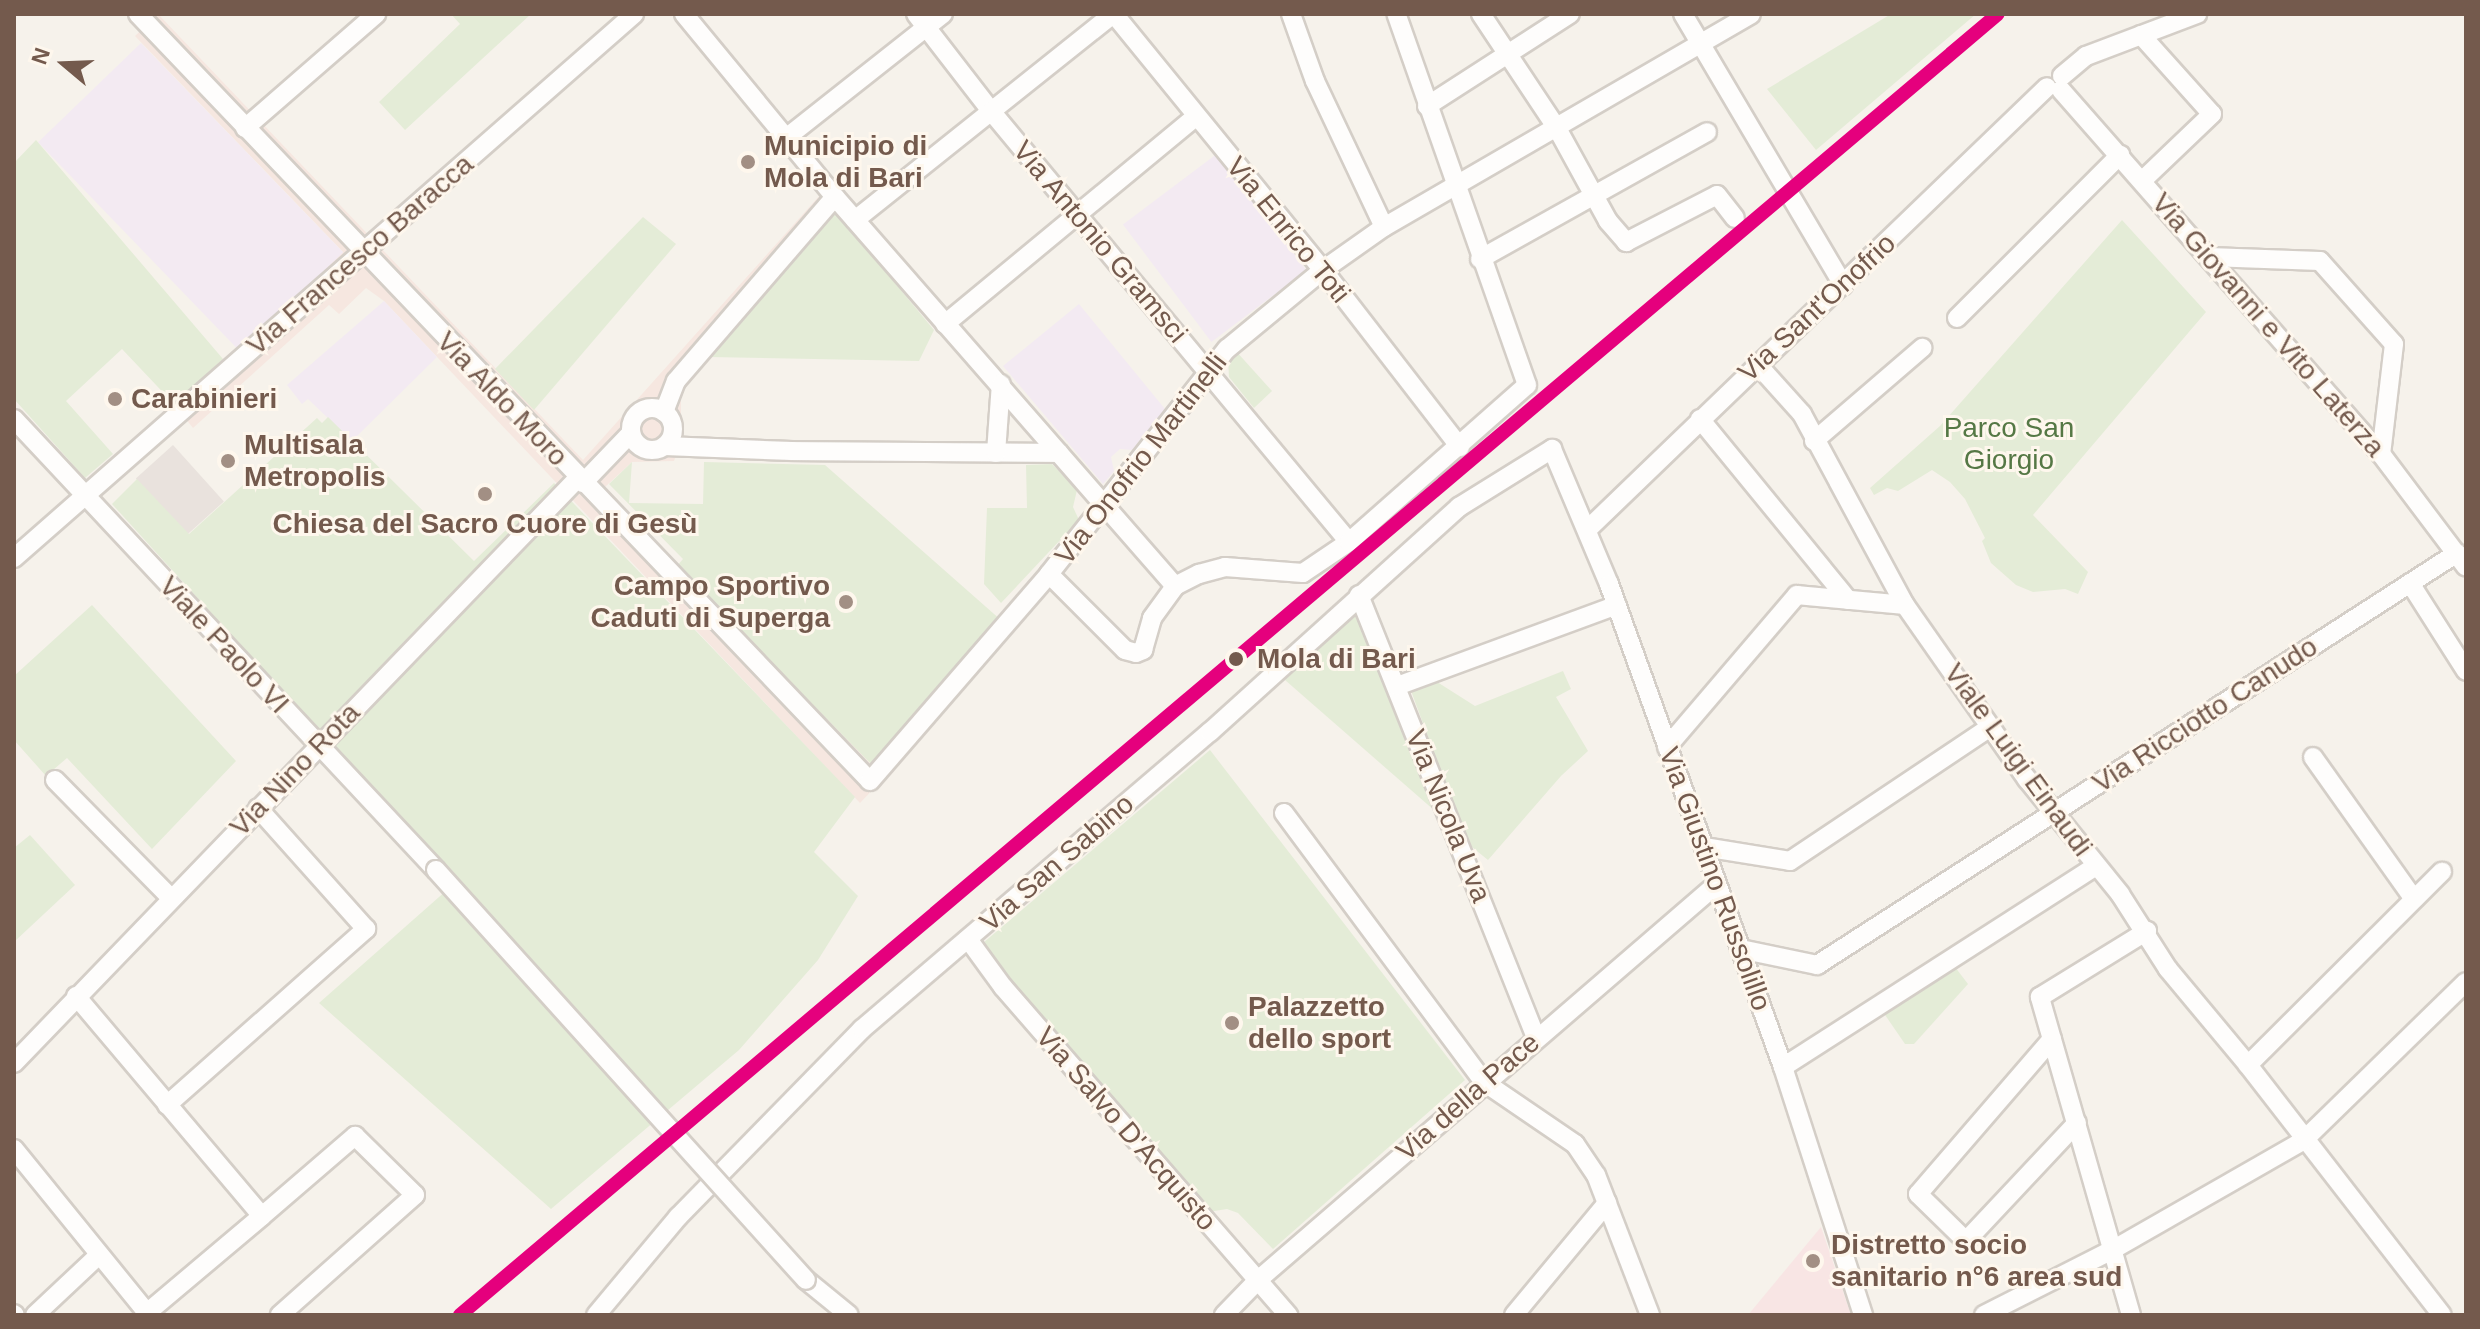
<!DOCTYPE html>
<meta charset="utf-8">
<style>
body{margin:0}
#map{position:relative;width:2480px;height:1329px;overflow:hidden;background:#f6f2eb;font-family:Helvetica,sans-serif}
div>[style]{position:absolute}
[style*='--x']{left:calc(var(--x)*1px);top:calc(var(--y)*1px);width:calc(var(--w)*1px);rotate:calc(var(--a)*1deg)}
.commercial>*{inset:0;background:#f6e7e0}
.industrial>*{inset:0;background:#e9e2dd;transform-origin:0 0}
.education>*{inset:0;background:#f3eaf2;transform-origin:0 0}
.medical>*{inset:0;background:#f8e5e4}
.green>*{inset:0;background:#e4ecd7}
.roads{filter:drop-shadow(2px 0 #d4cec7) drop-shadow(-2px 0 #d4cec7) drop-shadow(0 2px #d4cec7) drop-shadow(0 -2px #d4cec7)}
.minor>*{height:18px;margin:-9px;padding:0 9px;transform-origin:9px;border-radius:9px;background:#fefdfc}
.minor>.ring{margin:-9px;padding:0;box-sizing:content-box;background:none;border:18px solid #fefdfc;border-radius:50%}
.bridges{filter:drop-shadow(2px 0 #d4cec7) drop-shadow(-2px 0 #d4cec7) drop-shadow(0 2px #d4cec7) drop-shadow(0 -2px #d4cec7)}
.minor-bridge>*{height:18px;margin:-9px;padding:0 9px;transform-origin:9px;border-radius:9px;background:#fefdfc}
.rail-1>*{height:14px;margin:-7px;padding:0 7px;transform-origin:7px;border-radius:7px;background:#e5007d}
.dots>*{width:22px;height:22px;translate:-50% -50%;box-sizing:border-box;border:4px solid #fef7ed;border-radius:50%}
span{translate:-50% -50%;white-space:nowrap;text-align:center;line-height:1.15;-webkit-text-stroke:6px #fef7ed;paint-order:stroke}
.poi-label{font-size:28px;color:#745a4d;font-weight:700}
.left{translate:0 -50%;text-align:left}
.right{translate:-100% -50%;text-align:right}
.street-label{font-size:28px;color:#745a4d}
.park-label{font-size:28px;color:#557845}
.stop-label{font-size:28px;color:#745a4d;font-weight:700}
.frame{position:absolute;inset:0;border:16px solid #745a4d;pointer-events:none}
.north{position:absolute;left:24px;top:24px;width:80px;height:80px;-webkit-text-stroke:6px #fef7ed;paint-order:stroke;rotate:289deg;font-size:22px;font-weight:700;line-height:32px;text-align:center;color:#745a4d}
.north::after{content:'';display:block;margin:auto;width:28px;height:36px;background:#745a4d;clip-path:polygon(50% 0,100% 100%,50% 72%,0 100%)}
</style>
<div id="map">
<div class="commercial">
<i style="clip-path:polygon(158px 14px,583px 460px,821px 194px,835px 211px,681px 389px,681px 441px,674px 461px,632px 462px,605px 487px,677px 566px,871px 764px,881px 781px,860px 803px,384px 301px,366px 288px,339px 314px,329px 305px,193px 428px,174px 404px,343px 252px,135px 36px)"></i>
</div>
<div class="industrial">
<i style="left:173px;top:445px;width:76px;height:50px;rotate:48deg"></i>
</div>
<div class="education">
<i style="left:141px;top:43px;width:291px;height:143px;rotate:46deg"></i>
<i style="left:1218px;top:153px;width:147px;height:119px;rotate:53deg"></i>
<i style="clip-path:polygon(384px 301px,437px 357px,352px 441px,308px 399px,302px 404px,287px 385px)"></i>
<i style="clip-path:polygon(1079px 304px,1165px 409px,1132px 450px,1120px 449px,1111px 457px,1114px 471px,1103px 484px,1003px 366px)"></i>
</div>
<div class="medical">
<i style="clip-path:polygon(1821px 1227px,1851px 1315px,1748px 1315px)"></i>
</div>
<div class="green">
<i style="clip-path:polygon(451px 14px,531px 14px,405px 130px,379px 102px,460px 24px)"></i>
<i style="clip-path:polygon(1891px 14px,1976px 14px,1816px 150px,1767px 89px)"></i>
<i style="clip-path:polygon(36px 140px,223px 359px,174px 404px,122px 349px,66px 401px,113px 454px,85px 478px,14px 399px,14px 163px)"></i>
<i style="clip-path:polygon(835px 211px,934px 330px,919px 361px,709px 357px)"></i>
<i style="clip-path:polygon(643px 217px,676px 244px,534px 410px,495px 369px)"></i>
<i style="clip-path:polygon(2122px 220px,2206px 312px,2033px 515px,2088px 572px,2078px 594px,2065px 589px,2033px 592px,2016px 585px,1991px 563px,1982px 541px,1985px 538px,1965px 499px,1950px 482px,1932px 470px,1898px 491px,1887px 488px,1874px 495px,1870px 488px,1940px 426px)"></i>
<i style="clip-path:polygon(1235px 350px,1272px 391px,1254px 408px,1229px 377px,1228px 359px)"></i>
<i style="clip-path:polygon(328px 417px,474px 561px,554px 483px,855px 797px,814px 852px,858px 896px,818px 960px,739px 1050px,551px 1209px,319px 1003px,456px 882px,112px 504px,137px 479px,189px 534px,317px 418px,322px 423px)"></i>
<i style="clip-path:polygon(632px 462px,629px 503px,703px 504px,704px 462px,825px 465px,1002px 621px,871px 764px,677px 566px,683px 559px,609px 484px)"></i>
<i style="clip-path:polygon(1052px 464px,1077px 490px,1073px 507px,1079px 520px,1001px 603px,984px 584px,987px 508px,1027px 508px,1026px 465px)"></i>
<i style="clip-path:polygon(92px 605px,236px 761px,152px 849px,67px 758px,46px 776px,14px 740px,14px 676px)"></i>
<i style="clip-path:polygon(1357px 609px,1435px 811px,1285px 680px)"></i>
<i style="clip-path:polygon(1563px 671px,1571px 689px,1556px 697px,1588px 751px,1561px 776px,1488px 860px,1467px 843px,1410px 688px,1434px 680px,1475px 706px)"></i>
<i style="clip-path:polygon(1210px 750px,1465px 1080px,1273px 1249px,1238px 1213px,1227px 1209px,1208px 1212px,997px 968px,983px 943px)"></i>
<i style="clip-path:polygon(30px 835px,75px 885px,14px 942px,14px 848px)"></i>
<i style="clip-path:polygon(1955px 967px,1968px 984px,1914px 1044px,1905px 1044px,1883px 1012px)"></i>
</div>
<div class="roads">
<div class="minor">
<i style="--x:138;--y:14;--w:1060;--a:46.34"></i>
<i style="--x:870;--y:781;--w:274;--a:-49.1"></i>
<i style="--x:1049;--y:574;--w:287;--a:-51.7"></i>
<i style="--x:1227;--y:349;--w:124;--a:-39.5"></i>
<i style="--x:1323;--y:270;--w:75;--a:-35.2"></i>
<i style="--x:1384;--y:227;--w:424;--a:-30.1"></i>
<i style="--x:684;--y:14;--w:237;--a:50.5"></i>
<i style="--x:835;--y:197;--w:517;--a:48.85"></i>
<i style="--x:916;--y:14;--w:123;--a:52.3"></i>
<i style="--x:991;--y:111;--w:560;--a:50.29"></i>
<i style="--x:1114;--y:14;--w:330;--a:50.8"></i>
<i style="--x:1323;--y:270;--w:224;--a:52.3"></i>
<i style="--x:1291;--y:14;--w:71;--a:70.3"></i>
<i style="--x:1315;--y:81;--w:161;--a:64.7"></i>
<i style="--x:1481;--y:14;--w:139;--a:56.4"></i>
<i style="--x:1558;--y:130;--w:104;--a:61.2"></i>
<i style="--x:1608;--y:221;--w:28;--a:49"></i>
<i style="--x:1626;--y:242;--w:102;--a:-27.3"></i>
<i style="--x:1717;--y:195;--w:29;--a:52"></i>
<i style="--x:1683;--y:14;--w:315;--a:59.4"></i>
<i style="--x:2141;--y:35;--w:106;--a:48.1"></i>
<i style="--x:2212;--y:114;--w:97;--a:136.3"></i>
<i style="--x:2062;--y:76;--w:31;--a:-40"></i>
<i style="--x:2086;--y:56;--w:119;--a:-20.7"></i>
<i style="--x:2061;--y:90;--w:485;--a:48.7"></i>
<i style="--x:2381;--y:454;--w:141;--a:53"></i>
<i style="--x:1427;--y:106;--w:170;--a:-32.8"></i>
<i style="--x:245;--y:128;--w:174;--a:-41"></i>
<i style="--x:786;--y:138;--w:200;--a:-38.3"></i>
<i style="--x:855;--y:220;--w:330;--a:-38.6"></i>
<i style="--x:2209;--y:257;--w:111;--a:2.1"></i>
<i style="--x:2320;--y:261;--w:111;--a:48.3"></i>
<i style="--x:2394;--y:344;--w:111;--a:96.7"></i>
<i style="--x:1480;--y:259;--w:260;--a:-29.2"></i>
<i style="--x:1957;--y:318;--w:231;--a:-45"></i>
<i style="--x:945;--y:324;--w:326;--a:-39.6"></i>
<i style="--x:1757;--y:364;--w:67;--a:48"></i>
<i style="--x:1802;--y:414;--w:217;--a:61.7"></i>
<i style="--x:1905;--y:605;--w:213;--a:55"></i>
<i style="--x:2027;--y:779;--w:148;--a:51"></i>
<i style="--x:2120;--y:894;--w:89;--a:57.4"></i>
<i style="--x:2168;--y:969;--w:125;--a:50.2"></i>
<i style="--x:2248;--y:1065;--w:316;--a:52.2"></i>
<i class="ring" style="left:631px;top:408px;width:24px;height:24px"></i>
<i style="--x:664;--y:412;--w:33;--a:-69"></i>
<i style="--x:676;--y:381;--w:243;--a:-49.2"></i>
<i style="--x:14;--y:419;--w:618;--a:46.9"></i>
<i style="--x:1700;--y:419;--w:234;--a:50.7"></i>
<i style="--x:1814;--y:441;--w:143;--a:-40.7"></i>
<i style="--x:665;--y:446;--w:127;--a:2.3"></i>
<i style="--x:792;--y:451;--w:267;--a:0.4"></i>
<i style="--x:996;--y:453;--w:69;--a:-85.9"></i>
<i style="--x:583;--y:483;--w:69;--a:-46.2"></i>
<i style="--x:1588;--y:529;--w:637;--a:-43.92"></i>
<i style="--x:14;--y:558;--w:825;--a:-41.26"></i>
<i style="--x:1049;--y:574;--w:107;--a:45"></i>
<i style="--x:1125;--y:650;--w:11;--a:15"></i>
<i style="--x:1136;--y:653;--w:8;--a:-23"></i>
<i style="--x:1143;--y:650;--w:33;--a:-74"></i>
<i style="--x:1152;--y:618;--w:39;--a:-54"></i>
<i style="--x:1175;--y:586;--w:27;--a:-27"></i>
<i style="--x:1199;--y:574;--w:27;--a:-15"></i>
<i style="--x:1225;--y:567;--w:78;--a:4.4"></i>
<i style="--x:1303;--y:573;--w:55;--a:-34"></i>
<i style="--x:1349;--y:542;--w:237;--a:-41.4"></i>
<i style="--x:1527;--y:385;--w:393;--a:-109.4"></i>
<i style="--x:2410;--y:583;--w:104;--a:57.5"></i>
<i style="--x:1359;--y:595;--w:477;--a:68.2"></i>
<i style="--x:1397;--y:686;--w:234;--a:-20.2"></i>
<i style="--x:1667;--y:747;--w:200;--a:-49.5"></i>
<i style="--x:1797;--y:595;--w:108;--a:5.3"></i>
<i style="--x:2313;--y:757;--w:174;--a:54.6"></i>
<i style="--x:55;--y:780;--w:165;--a:45.5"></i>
<i style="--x:1284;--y:813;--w:335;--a:53.4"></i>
<i style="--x:1484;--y:1082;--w:110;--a:34.3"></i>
<i style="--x:1575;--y:1144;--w:37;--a:56"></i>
<i style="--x:1596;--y:1175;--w:150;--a:68.9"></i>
<i style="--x:1704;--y:847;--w:87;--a:9.2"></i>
<i style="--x:1790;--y:861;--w:241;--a:-33.8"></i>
<i style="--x:968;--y:939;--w:59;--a:53.9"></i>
<i style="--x:1003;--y:987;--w:435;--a:49"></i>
<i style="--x:1740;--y:949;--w:79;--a:11.7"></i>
<i style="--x:1817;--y:965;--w:761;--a:-32.77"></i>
<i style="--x:76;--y:996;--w:288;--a:49.8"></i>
<i style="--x:262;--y:1216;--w:150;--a:139.9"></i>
<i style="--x:2052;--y:1039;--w:205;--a:130.8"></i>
<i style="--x:1918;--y:1194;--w:67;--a:44.4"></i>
<i style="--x:1966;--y:1241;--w:162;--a:-46.8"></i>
<i style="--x:14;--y:1063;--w:813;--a:-46.05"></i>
<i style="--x:2248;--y:1065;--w:274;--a:-44.9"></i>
<i style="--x:1783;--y:1067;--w:372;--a:-32.7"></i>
<i style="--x:167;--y:1105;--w:266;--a:-41.5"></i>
<i style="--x:366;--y:929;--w:162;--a:-131.8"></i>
<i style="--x:14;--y:1149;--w:214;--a:50.9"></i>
<i style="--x:262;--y:1216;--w:123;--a:-40.7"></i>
<i style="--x:355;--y:1136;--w:84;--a:44.5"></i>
<i style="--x:415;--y:1195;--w:181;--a:138.4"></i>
<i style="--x:806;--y:1280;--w:55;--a:39.1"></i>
<i style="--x:14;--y:1314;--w:1;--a:45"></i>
<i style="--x:35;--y:1315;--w:88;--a:-43.2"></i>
<i style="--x:596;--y:1315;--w:128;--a:-50.1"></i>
<i style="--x:678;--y:1217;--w:263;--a:-45.6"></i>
<i style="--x:862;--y:1029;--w:458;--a:-40.5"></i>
<i style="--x:1210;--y:732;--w:336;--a:-42.1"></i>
<i style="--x:1459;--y:507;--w:110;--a:-31.9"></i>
<i style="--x:1552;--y:449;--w:147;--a:67.1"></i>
<i style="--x:1609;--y:584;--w:513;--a:70.19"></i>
<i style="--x:1783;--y:1067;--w:261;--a:72.1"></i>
<i style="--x:1224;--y:1315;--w:49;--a:-45.8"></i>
<i style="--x:1258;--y:1280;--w:606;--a:-40.79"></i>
<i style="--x:1514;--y:1315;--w:146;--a:-50.3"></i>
<i style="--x:1984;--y:1315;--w:146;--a:-26.9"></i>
<i style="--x:2114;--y:1249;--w:219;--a:-29.8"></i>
<i style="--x:2304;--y:1140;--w:226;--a:-44.3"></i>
<i style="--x:2131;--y:1315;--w:331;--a:-106"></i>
<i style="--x:2040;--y:997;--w:126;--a:-31.7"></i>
</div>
</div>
<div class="bridges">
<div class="minor-bridge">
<i style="--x:436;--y:870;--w:552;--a:47.94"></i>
</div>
</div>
<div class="rail-1">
<i style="--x:460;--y:1315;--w:2014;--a:-40.23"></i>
</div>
<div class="dots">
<i style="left:748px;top:162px;background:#a28f84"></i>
<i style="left:115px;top:399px;background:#a28f84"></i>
<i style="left:228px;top:461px;background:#a28f84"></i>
<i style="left:485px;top:494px;background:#a28f84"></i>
<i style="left:846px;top:602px;background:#a28f84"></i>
<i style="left:1236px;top:659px;background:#745a4d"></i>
<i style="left:1232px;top:1023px;background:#a28f84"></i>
<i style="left:1813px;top:1261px;background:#a28f84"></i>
</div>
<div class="poi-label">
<span class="left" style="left:764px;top:162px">Municipio di<br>Mola di Bari</span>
<span class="left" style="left:131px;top:399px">Carabinieri</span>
<span class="left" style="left:244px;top:461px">Multisala<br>Metropolis</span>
<span style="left:485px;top:524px">Chiesa del Sacro Cuore di Gesù</span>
<span class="right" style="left:830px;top:602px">Campo Sportivo<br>Caduti di Superga</span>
<span class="left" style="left:1248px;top:1023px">Palazzetto<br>dello sport</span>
<span class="left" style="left:1831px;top:1261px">Distretto socio<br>sanitario n°6 area sud</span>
</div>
<div class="street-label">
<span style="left:1288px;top:230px;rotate:51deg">Via Enrico Toti</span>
<span style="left:1100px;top:242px;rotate:50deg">Via Antonio Gramsci</span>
<span style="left:360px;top:255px;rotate:-41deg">Via Francesco Baracca</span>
<span style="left:1817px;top:308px;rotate:-43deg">Via Sant'Onofrio</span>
<span style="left:2268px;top:325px;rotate:49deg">Via Giovanni e Vito Laterza</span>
<span style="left:502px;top:399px;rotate:46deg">Via Aldo Moro</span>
<span style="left:1141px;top:459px;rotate:-52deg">Via Onofrio Martinelli</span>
<span style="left:224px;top:645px;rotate:47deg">Viale Paolo VI</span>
<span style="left:2205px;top:715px;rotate:-33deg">Via Ricciotto Canudo</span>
<span style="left:2018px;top:760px;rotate:54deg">Viale Luigi Einaudi</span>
<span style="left:295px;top:770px;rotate:-46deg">Via Nino Rota</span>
<span style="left:1448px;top:816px;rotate:68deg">Via Nicola Uva</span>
<span style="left:1057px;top:863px;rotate:-41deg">Via San Sabino</span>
<span style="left:1715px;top:879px;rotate:70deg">Via Giustino Russolillo</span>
<span style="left:1468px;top:1097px;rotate:-41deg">Via della Pace</span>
<span style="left:1126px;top:1129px;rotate:49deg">Via Salvo D'Acquisto</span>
</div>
<div class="park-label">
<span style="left:2009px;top:444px">Parco San<br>Giorgio</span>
</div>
<div class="stop-label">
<span class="left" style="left:1257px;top:659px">Mola di Bari</span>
</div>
<div class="frame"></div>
<div class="north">N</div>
</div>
